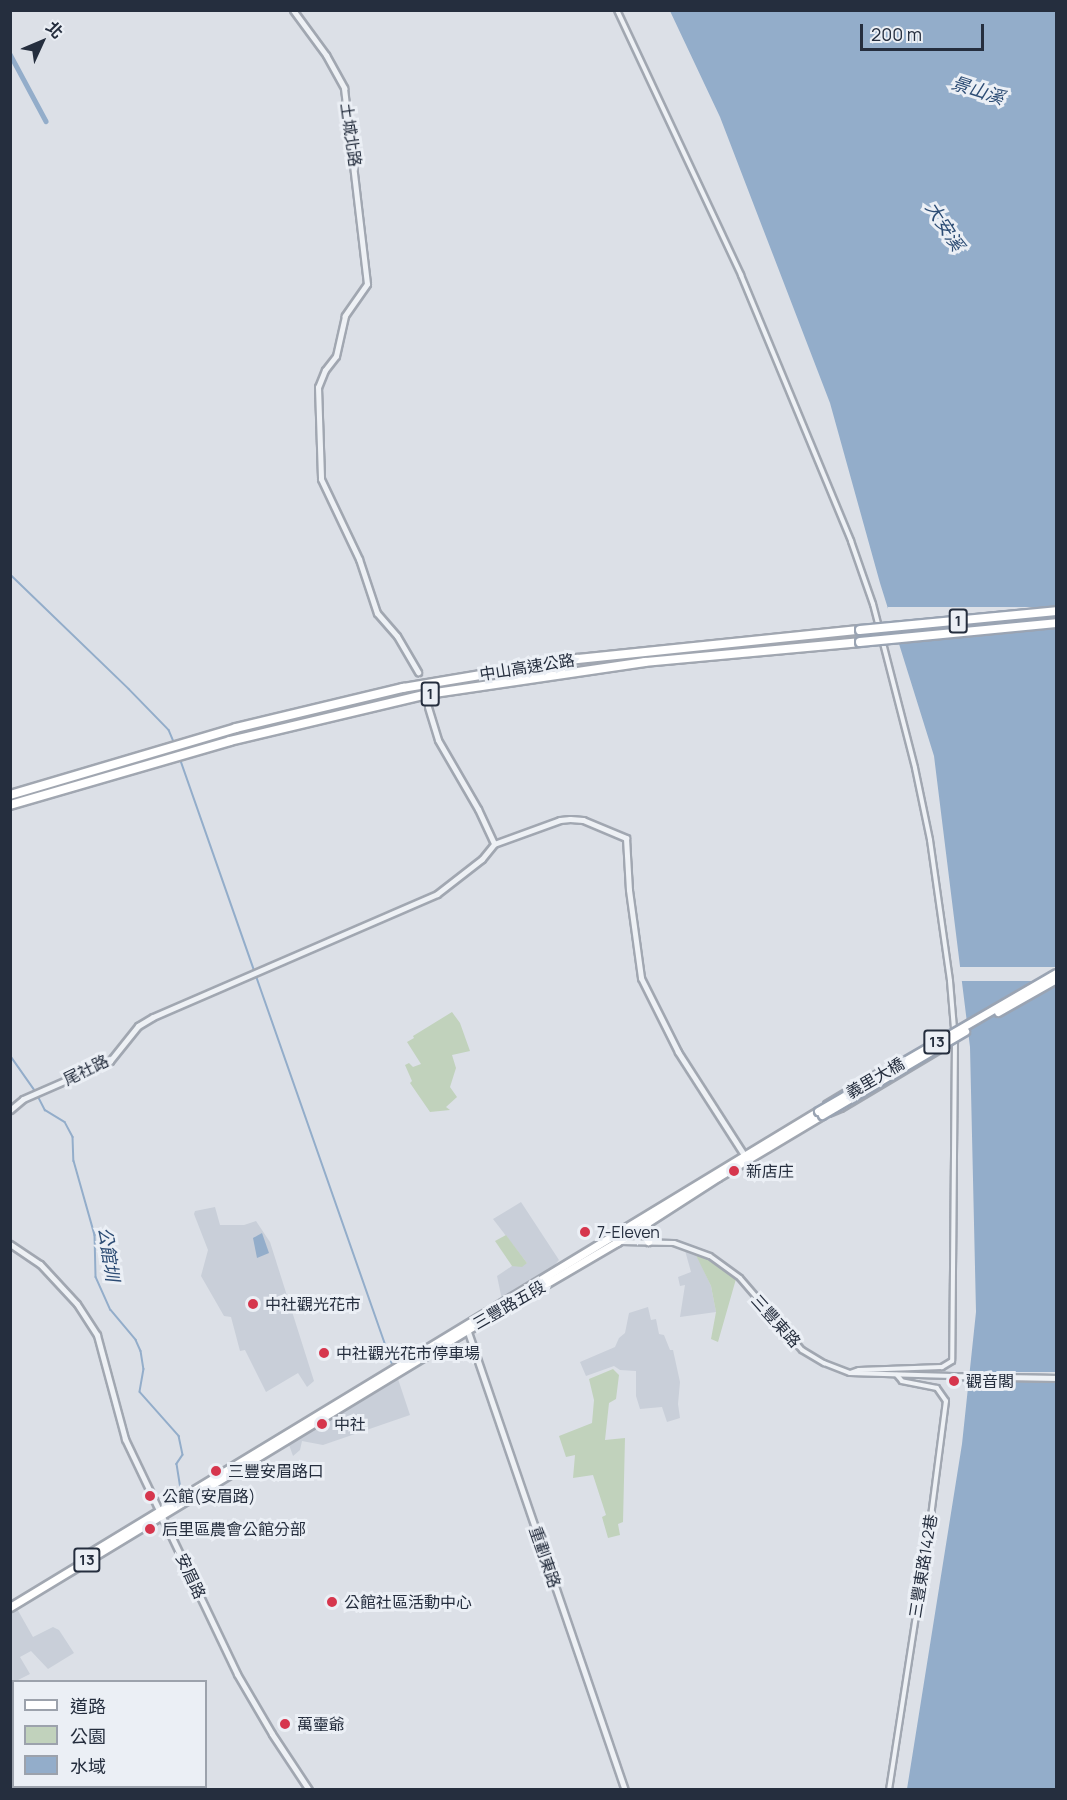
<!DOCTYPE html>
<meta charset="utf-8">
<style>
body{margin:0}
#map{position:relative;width:1067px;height:1800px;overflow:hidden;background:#dce0e7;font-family:Manrope,"Noto Sans TC",sans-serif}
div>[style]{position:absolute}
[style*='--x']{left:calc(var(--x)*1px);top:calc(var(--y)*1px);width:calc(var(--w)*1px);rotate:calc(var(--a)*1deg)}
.built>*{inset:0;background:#c9cfd9}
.green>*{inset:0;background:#c1d2bc}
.water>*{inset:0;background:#93adca}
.pier>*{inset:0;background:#dce0e7;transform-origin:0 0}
.stream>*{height:1.5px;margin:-0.75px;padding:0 0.75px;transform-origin:0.75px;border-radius:0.75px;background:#93adca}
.canal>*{height:4.5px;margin:-2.25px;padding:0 2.25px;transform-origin:2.25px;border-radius:2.25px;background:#93adca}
.tertiary-tunnel>*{height:5px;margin-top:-2.5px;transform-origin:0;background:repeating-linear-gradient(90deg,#b7bcc5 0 5px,transparent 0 7.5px)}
.roads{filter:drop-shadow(2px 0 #a1a7b1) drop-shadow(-2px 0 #a1a7b1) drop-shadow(0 2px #a1a7b1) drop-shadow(0 -2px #a1a7b1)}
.minor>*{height:4px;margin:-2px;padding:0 2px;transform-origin:2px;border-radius:2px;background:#eef1f5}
.tertiary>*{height:5px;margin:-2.5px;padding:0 2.5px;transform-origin:2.5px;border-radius:2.5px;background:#eef1f5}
.primary>*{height:7px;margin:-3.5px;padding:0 3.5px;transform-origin:3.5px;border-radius:3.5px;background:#fff}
.motorway>*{height:8px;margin:-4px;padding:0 4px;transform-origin:4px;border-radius:4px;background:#fff}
.bridges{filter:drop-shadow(2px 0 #9aa4b3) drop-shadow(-2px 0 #9aa4b3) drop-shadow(0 2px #9aa4b3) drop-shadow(0 -2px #9aa4b3)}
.primary-bridge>*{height:7px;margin:-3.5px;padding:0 3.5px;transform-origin:3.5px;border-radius:3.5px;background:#fff}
.motorway-bridge>*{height:8px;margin:-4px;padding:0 4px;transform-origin:4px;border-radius:4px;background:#fff}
.dots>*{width:16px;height:16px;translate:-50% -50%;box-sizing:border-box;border:3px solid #ebeff5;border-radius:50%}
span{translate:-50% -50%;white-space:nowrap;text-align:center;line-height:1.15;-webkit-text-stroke:6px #ebeff5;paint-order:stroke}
.shield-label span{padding:2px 4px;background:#ebeff5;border:2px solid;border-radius:4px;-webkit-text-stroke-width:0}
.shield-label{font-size:15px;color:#252e3e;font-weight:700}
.street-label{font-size:16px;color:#252e3e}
.poi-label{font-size:16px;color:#252e3e}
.left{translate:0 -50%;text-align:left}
.water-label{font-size:18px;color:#2c4c74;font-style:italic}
.frame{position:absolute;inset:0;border:12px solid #252e3e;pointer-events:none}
.legend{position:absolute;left:12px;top:1680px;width:195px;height:108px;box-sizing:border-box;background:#ebeff5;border:2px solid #9ca2ac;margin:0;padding:8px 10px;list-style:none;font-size:18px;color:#252e3e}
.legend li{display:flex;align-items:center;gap:12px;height:30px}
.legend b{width:30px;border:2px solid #9ca2ac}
.north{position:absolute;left:12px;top:12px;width:60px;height:60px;-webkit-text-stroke:4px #ebeff5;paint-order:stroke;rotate:46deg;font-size:16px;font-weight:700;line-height:24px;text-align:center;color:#252e3e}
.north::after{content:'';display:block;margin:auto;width:21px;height:27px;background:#252e3e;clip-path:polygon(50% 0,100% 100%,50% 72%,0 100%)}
.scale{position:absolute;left:860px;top:24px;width:124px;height:27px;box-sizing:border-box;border:3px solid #252e3e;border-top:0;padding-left:8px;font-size:18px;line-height:21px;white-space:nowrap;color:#252e3e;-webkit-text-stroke:4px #ebeff5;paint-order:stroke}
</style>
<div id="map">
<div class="built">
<i style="clip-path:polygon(521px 1202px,559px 1260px,552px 1268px,502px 1300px,497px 1276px,512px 1266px,527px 1263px,493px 1219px)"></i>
<i style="clip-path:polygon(215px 1207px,220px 1225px,244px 1225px,256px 1221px,270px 1242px,314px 1381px,307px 1387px,298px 1373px,266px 1392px,245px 1350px,240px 1351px,231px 1317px,224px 1316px,201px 1276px,208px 1250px,194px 1214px,195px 1211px)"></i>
<i style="clip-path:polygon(684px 1247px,694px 1251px,700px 1262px,711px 1286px,716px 1312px,680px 1317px,685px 1285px,680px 1286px,678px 1277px,691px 1272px)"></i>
<i style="clip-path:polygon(648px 1307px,651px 1320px,656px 1319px,659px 1334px,664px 1335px,670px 1350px,673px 1350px,680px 1382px,678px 1404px,680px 1418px,667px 1422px,662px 1407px,640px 1409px,636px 1396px,636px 1371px,620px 1370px,614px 1366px,586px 1376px,580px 1362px,615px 1347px,619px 1338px,625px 1333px,629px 1313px)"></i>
<i style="clip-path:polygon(397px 1376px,410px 1415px,323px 1445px,302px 1441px,300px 1450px,293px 1456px,288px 1442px)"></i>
<i style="clip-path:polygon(16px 1607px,33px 1637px,53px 1627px,59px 1630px,74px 1653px,48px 1669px,31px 1651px,20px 1657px,30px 1674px,14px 1682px,13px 1736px,11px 1737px,10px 1611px)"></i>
</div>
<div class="green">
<i style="clip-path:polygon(452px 1012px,460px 1023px,470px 1051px,452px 1055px,456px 1068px,450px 1087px,457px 1097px,446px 1107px,450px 1110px,430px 1112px,410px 1083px,412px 1081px,405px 1065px,409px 1063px,413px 1067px,421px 1064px,407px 1042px,414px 1038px,413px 1036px)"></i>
<i style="clip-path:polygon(506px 1235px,527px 1263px,522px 1267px,512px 1266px,495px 1241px)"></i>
<i style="clip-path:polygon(694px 1251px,718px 1263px,736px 1279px,718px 1342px,711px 1339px,716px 1312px,711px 1286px)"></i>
<i style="clip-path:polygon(613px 1369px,619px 1375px,616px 1399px,609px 1403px,605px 1440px,625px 1438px,623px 1522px,618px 1524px,620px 1535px,608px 1538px,602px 1517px,606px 1515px,593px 1475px,573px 1478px,575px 1455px,566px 1457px,559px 1436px,592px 1423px,594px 1400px,589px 1379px)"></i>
</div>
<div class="water">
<i style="clip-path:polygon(670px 11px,1056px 11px,1056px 1789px,907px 1789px,962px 1444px,976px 1312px,970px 1047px,934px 756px,880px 583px,830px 403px,720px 117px)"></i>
<i style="clip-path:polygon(262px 1233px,269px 1253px,257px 1258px,253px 1238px)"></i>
</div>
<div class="pier">
<i style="left:1056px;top:607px;width:21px;height:168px;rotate:90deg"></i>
<i style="left:1056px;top:967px;width:14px;height:108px;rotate:90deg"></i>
<i style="clip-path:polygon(967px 1372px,1056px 1372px,1056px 1378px,966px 1377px)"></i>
</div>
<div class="stream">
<i style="--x:10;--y:574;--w:165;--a:44"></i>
<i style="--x:129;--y:689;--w:57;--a:45.7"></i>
<i style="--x:169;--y:730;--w:13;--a:67"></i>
<i style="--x:180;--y:758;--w:641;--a:70.69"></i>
<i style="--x:10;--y:938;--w:10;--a:90"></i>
<i style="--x:10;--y:995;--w:13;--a:90"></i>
<i style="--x:10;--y:1055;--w:45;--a:54.9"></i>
<i style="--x:38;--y:1096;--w:16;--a:63"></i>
<i style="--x:45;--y:1110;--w:23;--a:31"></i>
<i style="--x:65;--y:1122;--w:17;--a:62"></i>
<i style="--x:73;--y:1137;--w:24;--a:88"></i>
<i style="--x:74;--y:1161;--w:77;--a:74.2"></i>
<i style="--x:95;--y:1235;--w:42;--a:88.6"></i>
<i style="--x:96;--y:1277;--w:36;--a:66"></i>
<i style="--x:111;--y:1310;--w:39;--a:50"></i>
<i style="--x:136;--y:1340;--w:12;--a:66"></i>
<i style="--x:141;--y:1351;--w:18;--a:81"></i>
<i style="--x:144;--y:1369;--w:23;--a:100"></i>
<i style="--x:140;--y:1392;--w:59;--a:48.4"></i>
<i style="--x:179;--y:1436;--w:19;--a:78"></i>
<i style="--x:183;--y:1455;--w:11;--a:124"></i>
<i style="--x:177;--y:1464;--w:25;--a:81"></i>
</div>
<div class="canal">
<i style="--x:10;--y:54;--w:76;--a:61.8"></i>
</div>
<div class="tertiary-tunnel">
<i style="--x:418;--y:672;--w:36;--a:74"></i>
</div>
<div class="roads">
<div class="minor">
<i style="--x:617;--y:10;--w:293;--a:64.9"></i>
<i style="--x:741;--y:275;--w:288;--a:67.5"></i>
<i style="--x:851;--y:541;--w:67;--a:70.8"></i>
<i style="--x:873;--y:604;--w:169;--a:75.6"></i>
<i style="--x:915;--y:768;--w:74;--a:78.2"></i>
<i style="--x:930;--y:840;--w:142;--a:81.9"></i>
<i style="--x:950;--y:981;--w:60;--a:85.2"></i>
<i style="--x:955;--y:1041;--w:320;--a:90.5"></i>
<i style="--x:952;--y:1361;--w:12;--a:149"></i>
<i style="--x:942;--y:1367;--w:83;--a:177.9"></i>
<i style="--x:859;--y:1370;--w:9;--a:162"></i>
<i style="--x:826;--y:1104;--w:64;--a:-31"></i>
<i style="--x:829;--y:1114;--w:13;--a:-23"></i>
<i style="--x:841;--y:1109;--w:133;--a:-30.8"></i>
<i style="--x:621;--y:1242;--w:53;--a:1.1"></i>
<i style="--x:674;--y:1243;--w:38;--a:20"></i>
<i style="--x:710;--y:1256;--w:37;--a:36"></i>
<i style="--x:740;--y:1278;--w:95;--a:49.3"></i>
<i style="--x:802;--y:1350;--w:26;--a:31"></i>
<i style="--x:824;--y:1363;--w:28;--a:21"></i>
<i style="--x:850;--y:1373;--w:102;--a:1.7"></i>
<i style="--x:889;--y:1790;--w:269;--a:-81.2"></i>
<i style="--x:930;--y:1524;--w:124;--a:-82.6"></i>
<i style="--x:946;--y:1401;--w:16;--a:-125"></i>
<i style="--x:937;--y:1388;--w:36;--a:-169"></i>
<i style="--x:902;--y:1381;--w:8;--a:-130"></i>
</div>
<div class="tertiary">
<i style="--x:293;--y:10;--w:56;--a:53.7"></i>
<i style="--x:326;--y:55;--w:38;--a:61"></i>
<i style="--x:344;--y:88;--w:197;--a:83.3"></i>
<i style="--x:367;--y:284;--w:39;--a:125"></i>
<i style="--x:345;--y:316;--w:41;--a:102.7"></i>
<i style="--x:336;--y:356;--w:18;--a:128"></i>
<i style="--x:325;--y:370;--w:18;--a:112"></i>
<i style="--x:318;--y:387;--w:92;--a:88.1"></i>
<i style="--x:321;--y:479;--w:89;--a:64.6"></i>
<i style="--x:359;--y:559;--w:57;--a:71.6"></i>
<i style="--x:377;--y:613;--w:30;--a:49"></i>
<i style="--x:397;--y:636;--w:42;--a:59.7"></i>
<i style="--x:428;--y:707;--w:34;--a:73"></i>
<i style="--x:438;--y:740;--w:80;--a:59.9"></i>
<i style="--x:478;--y:809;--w:38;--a:65"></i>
<i style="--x:10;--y:1110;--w:17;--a:-40"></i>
<i style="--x:23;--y:1099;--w:95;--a:-23.6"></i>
<i style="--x:110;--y:1061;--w:45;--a:-51.3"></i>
<i style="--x:138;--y:1026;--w:17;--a:-31"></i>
<i style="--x:153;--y:1017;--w:309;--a:-23.4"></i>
<i style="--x:437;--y:894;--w:57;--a:-37.9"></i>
<i style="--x:482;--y:859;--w:19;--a:-51"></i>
<i style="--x:494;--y:844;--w:70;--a:-20"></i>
<i style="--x:560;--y:820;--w:10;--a:-6"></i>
<i style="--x:570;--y:819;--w:13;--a:4"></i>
<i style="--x:583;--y:820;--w:47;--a:22.7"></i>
<i style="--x:626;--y:838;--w:52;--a:86.7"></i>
<i style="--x:629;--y:890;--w:89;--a:82.2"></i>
<i style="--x:641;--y:978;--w:83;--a:63.4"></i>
<i style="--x:678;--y:1052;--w:126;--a:57.3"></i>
<i style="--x:10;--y:1244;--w:36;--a:34"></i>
<i style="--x:40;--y:1264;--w:54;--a:47.2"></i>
<i style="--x:77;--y:1304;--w:37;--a:57"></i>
<i style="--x:97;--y:1335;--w:108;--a:74.9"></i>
<i style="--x:125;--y:1439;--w:260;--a:64.5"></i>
<i style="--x:237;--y:1674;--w:69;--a:59.7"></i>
<i style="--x:272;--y:1734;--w:67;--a:56.5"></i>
<i style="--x:467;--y:1329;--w:487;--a:71.1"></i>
<i style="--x:952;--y:1376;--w:104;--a:1.1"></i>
</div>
<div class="primary">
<i style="--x:647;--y:1224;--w:11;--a:100"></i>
<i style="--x:645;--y:1235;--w:7;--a:63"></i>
<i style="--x:87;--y:1555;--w:855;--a:-31.27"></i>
<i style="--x:10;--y:1607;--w:534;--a:-31.22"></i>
<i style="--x:467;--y:1330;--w:174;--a:-30.4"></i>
<i style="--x:617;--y:1242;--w:120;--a:-32.8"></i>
<i style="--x:718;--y:1177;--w:121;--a:-30.8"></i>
</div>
<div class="motorway">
<i style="--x:10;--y:795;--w:236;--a:-16.5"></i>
<i style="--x:236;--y:728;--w:172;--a:-13.5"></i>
<i style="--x:403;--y:688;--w:176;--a:-9.5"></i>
<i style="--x:577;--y:659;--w:284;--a:-5.9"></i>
<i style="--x:10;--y:805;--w:229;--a:-16.2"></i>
<i style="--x:230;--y:741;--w:204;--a:-13.4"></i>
<i style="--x:428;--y:694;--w:219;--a:-8.4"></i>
<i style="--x:645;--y:662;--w:216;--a:-5.3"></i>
</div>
</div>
<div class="bridges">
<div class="primary-bridge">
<i style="--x:998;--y:1012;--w:67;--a:-29.6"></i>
<i style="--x:818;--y:1111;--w:275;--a:-30.1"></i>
<i style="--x:822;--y:1115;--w:166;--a:-30.4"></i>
</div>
<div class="motorway-bridge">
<i style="--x:860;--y:630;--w:197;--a:-5.5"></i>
<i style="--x:860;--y:642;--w:197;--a:-5.5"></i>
</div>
</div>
<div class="dots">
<i style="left:734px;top:1171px;background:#d6364d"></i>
<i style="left:585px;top:1232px;background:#d6364d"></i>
<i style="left:253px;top:1304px;background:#d6364d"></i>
<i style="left:324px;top:1353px;background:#d6364d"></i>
<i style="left:954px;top:1381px;background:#d6364d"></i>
<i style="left:322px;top:1424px;background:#d6364d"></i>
<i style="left:216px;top:1471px;background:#d6364d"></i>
<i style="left:150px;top:1496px;background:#d6364d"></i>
<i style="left:150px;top:1529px;background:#d6364d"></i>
<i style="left:332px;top:1602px;background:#d6364d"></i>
<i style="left:285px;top:1724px;background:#d6364d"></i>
</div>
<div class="shield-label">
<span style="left:958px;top:621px">1</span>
<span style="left:430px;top:694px">1</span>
<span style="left:937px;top:1042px">13</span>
<span style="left:87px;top:1560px">13</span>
</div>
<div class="street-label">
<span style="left:351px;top:135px;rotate:82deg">土城北路</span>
<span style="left:527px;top:667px;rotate:-9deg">中山高速公路</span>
<span style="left:86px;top:1070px;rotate:-26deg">尾社路</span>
<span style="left:875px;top:1078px;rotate:-30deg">義里大橋</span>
<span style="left:509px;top:1305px;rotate:-30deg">三豐路五段</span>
<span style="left:776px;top:1321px;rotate:48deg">三豐東路</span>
<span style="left:545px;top:1557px;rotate:71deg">重劃東路</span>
<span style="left:923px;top:1566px;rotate:-81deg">三豐東路142巷</span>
<span style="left:191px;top:1576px;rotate:65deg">安眉路</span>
</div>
<div class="poi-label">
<span class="left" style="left:746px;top:1171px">新店庄</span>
<span class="left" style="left:597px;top:1232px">7-Eleven</span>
<span class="left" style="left:265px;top:1304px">中社觀光花市</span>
<span class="left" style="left:336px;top:1353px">中社觀光花市停車場</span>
<span class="left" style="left:966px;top:1381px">觀音閣</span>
<span class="left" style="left:334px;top:1424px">中社</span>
<span class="left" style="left:228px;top:1471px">三豐安眉路口</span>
<span class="left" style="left:162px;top:1496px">公館(安眉路)</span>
<span class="left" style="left:162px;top:1529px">后里區農會公館分部</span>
<span class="left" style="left:344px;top:1602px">公館社區活動中心</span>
<span class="left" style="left:297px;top:1724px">萬𤫊爺</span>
</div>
<div class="water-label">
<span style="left:978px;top:90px;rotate:18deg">景山溪</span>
<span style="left:945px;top:226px;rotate:57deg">大安溪</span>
<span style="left:109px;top:1254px;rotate:81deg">公館圳</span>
</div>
<div class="frame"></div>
<ul class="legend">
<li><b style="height:8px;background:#fff"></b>道路</li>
<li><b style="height:16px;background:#c1d2bc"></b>公園</li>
<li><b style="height:16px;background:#93adca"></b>水域</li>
</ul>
<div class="north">北</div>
<div class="scale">200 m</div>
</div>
